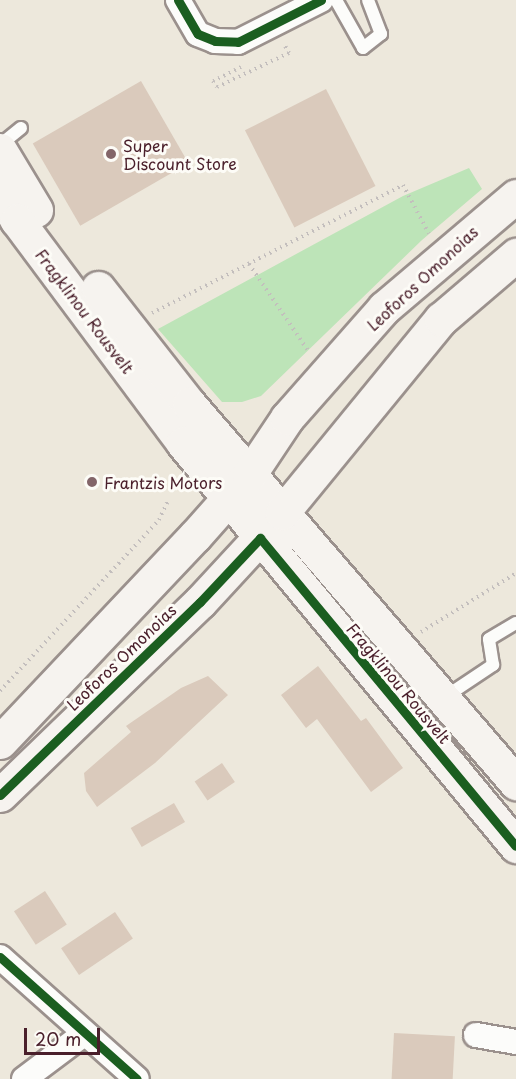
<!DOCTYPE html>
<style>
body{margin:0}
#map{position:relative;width:516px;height:1079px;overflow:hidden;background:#ede8dc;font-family:"Playpen Sans",sans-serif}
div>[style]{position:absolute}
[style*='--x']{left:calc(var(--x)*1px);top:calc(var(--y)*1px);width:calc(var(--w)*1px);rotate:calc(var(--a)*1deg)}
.green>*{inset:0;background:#bde4b8}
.building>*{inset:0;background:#dacabc;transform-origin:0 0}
.path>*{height:4px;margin-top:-2px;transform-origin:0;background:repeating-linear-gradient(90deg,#c3bebd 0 1.5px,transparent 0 6px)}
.roads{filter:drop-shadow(2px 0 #9b918d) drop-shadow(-2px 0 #9b918d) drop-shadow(0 2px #9b918d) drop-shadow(0 -2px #9b918d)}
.lane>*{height:12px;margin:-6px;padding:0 6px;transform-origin:6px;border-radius:6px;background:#fcfcfa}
.street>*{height:24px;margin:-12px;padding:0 12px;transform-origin:12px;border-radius:12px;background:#fcfcfa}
.secondary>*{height:33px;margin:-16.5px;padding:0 16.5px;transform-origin:16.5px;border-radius:16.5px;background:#f6f3ef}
.cycleway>*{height:9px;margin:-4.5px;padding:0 4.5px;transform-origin:4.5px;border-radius:4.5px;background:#1b5e20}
.dots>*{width:16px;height:16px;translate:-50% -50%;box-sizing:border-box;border:3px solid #fdfcf7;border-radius:50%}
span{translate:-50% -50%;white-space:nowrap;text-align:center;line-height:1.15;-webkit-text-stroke:6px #fdfcf7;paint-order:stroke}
.poi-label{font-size:16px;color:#4a1f2b}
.left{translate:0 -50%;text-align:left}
.street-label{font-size:16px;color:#4a1f2b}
.scale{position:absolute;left:24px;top:1028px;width:76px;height:27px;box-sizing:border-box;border:3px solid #4a1f2b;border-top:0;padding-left:8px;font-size:18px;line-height:21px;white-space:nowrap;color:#4a1f2b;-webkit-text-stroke:4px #fdfcf7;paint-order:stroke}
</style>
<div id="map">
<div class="green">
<i style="clip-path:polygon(469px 168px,482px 189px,422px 240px,261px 396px,242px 402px,222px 402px,158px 329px,403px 196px)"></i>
</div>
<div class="building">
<i style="left:141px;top:81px;width:95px;height:125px;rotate:60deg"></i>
<i style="left:326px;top:89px;width:109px;height:91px;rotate:63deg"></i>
<i style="clip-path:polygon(318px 666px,361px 721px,366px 718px,403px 768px,371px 792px,317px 719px,306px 728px,281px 695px)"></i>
<i style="clip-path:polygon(208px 676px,228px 695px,155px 763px,97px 807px,86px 791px,84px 773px,131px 732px,126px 726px,181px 688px)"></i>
<i style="left:222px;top:763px;width:23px;height:33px;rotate:56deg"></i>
<i style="left:174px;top:803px;width:22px;height:50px;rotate:60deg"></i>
<i style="left:45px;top:891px;width:40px;height:37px;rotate:57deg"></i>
<i style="left:115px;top:912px;width:32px;height:65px;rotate:56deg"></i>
<i style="left:394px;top:1033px;width:61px;height:46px;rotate:3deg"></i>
</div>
<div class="path">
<i style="--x:241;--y:67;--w:31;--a:153"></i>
<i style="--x:213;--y:81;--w:7;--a:56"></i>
<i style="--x:217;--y:87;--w:80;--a:-25.3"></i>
<i style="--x:289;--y:53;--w:10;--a:-119"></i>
<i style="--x:249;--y:264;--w:107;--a:55.7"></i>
<i style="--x:152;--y:313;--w:282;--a:-27"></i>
<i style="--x:403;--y:185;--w:55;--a:62"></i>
<i style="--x:421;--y:632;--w:112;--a:-31.8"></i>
<i style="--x:0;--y:691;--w:233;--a:-47.1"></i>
<i style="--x:159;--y:520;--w:23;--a:-65"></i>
</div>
<div class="roads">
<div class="lane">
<i style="--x:336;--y:0;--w:55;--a:60.6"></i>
<i style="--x:363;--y:48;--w:23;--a:-38"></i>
<i style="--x:381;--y:34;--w:36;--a:-111"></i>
<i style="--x:0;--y:145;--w:27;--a:-39"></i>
<i style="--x:445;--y:697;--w:58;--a:-33.7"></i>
<i style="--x:493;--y:665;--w:26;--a:-99"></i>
<i style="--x:489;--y:639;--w:31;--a:-31"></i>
</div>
<div class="street">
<i style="--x:178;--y:0;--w:39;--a:60"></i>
<i style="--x:198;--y:34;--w:18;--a:22"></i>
<i style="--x:215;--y:41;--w:23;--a:2"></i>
<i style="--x:238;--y:42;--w:93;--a:-26.8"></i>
<i style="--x:0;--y:957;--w:183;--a:41.7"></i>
<i style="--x:476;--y:1035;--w:41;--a:9.9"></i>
<i style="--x:24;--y:1079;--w:75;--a:-36.9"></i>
</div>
<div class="secondary">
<i style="--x:0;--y:150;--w:70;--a:59"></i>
<i style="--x:0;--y:191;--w:34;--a:60"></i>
<i style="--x:17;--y:220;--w:278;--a:53.3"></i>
<i style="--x:183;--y:443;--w:523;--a:50.43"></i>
<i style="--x:98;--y:288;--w:147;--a:51.9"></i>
<i style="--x:189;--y:404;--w:501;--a:49.21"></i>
<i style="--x:0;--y:742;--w:284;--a:-46.6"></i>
<i style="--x:195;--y:536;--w:81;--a:-48.5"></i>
<i style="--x:249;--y:475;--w:69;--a:-56.3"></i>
<i style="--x:287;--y:418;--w:147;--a:-48.6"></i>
<i style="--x:384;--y:308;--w:173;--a:-40.3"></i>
<i style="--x:0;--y:795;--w:278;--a:-44"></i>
<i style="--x:200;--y:602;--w:121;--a:-47.3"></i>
<i style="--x:282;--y:513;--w:251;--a:-50.7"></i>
<i style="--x:441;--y:319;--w:99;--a:-40.5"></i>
</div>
</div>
<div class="cycleway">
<i style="--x:178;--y:0;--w:39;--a:60"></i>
<i style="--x:198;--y:34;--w:18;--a:22"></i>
<i style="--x:215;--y:41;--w:23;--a:2"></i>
<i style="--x:238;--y:42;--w:93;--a:-26.8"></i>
<i style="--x:0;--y:795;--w:278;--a:-44"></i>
<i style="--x:200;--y:602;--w:88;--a:-46.8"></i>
<i style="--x:260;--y:538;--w:400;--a:50.3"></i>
<i style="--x:0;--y:957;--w:183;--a:41.7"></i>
</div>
<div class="dots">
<i style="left:111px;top:154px;background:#836569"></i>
<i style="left:92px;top:482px;background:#836569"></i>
</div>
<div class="poi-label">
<span class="left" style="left:123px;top:154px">Super<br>Discount Store</span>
<span class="left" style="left:104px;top:482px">Frantzis Motors</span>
</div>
<div class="street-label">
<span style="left:422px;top:278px;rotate:-43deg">Leoforos Omonoias</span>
<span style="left:85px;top:311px;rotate:53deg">Fragklinou Rousvelt</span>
<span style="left:121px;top:657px;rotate:-44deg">Leoforos Omonoias</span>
<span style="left:399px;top:683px;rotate:50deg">Fragklinou Rousvelt</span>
</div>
<div class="scale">20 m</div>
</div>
